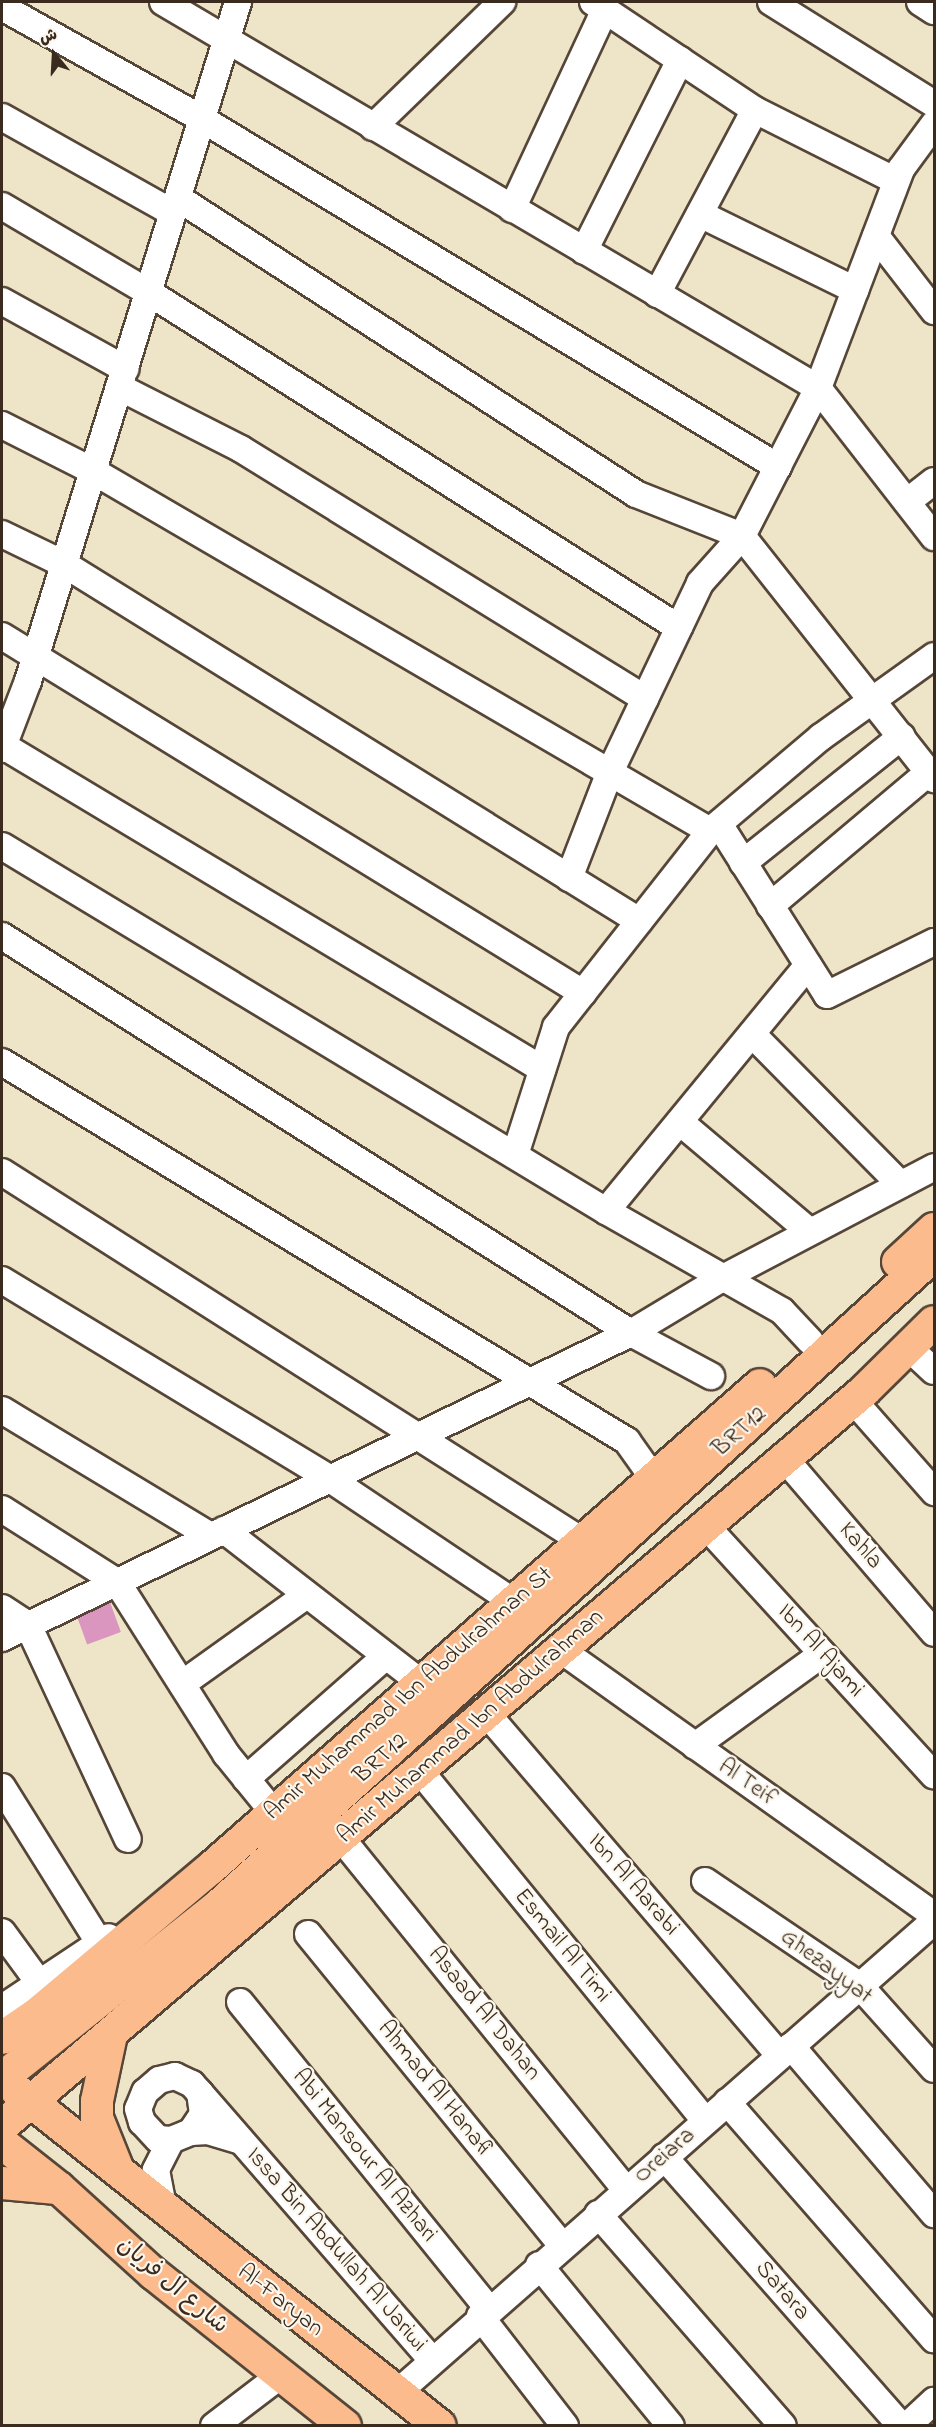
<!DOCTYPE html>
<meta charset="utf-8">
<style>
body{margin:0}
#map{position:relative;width:936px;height:2427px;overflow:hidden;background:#eee5c8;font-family:"Indie Flower","Playpen Sans Arabic",sans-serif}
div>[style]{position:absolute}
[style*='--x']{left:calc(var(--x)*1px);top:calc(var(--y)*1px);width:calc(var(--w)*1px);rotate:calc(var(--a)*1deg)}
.building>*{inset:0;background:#db96c0;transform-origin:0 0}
.roads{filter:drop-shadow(2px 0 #564638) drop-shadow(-2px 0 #564638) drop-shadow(0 2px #564638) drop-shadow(0 -2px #564638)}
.minor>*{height:26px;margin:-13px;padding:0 13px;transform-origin:13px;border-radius:13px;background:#fff}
.major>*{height:32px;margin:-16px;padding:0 16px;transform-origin:16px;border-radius:16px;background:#fbbb8d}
span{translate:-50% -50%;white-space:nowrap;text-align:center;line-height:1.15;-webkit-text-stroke:4.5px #fbf7ec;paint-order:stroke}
.street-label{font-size:24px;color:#3b2a1e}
.frame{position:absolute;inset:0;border:3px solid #3b2a1e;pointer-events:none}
.north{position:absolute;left:24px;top:24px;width:60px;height:60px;-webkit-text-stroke:4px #fbf7ec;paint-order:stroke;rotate:342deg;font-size:16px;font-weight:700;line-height:24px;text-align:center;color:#3b2a1e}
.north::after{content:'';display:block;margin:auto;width:21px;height:27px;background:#3b2a1e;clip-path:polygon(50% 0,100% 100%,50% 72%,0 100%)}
</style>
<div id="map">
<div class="building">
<i style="left:110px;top:1602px;width:32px;height:36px;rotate:70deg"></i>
</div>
<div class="roads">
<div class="minor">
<i style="--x:163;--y:2;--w:760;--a:30.51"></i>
<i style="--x:818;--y:388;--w:189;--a:52.1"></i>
<i style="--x:593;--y:2;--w:195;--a:33.7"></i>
<i style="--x:755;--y:110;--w:158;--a:26.7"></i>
<i style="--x:771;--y:2;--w:192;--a:32"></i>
<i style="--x:920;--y:2;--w:17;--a:33"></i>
<i style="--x:2;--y:7;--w:229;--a:29.2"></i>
<i style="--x:202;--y:119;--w:673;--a:31.14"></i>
<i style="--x:2;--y:117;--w:196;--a:29.3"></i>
<i style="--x:373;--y:127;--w:180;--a:-44.1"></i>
<i style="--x:178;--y:198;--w:545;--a:32.87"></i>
<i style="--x:636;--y:494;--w:114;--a:21.6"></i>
<i style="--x:742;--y:536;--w:310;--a:51.7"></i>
<i style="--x:2;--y:206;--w:169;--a:30.5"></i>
<i style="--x:148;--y:292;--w:628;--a:32.32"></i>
<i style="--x:512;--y:209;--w:220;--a:-65"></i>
<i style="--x:700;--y:214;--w:173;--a:26.1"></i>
<i style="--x:876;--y:236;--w:95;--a:52.3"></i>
<i style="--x:584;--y:251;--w:214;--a:-63.3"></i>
<i style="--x:657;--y:294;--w:208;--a:-62"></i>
<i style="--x:2;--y:301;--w:141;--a:28.9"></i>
<i style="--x:119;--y:387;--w:137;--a:26.9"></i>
<i style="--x:241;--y:449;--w:475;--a:31.7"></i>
<i style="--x:2;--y:425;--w:102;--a:26.8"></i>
<i style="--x:93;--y:471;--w:714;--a:30.26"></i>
<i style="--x:907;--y:502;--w:34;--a:-38"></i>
<i style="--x:2;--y:534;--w:69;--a:25.8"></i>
<i style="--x:64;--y:564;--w:677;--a:31.83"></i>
<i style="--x:2;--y:636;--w:682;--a:31.57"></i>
<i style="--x:2;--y:745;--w:630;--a:30.96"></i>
<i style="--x:2;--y:749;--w:73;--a:-69.1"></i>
<i style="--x:28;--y:681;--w:711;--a:-72.81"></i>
<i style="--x:719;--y:824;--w:202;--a:57.7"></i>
<i style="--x:827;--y:995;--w:119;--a:-26.4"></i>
<i style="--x:2;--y:846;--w:706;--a:31.14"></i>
<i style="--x:606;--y:1211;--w:202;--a:29.6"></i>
<i style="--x:782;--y:1311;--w:41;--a:47"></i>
<i style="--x:743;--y:863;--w:203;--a:-38.6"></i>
<i style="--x:569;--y:878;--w:114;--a:-68.9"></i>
<i style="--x:610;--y:772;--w:209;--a:-64.5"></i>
<i style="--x:700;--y:583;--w:63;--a:-48.2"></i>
<i style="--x:742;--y:536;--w:166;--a:-62.8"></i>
<i style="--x:818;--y:388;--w:234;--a:-69.2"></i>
<i style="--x:901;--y:169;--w:56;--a:-53.7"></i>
<i style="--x:770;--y:906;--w:208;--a:-40.1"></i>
<i style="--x:2;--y:936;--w:744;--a:32.26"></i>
<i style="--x:631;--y:1333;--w:91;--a:28.3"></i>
<i style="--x:752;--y:1034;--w:211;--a:45.4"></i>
<i style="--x:2;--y:1062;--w:731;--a:31.23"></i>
<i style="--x:627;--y:1441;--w:47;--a:54.6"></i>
<i style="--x:680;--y:1122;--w:170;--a:40.2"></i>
<i style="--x:515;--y:1155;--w:134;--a:-72.2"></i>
<i style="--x:556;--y:1027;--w:249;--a:-51.8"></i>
<i style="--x:710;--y:831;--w:145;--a:-40.3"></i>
<i style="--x:821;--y:737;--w:139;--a:-35.6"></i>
<i style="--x:2;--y:1172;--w:687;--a:32.46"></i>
<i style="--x:606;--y:1211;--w:318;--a:-50.6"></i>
<i style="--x:2;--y:1280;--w:384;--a:31.2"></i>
<i style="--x:330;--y:1479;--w:221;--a:33.8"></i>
<i style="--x:908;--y:1347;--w:35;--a:43"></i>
<i style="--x:853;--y:1400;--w:123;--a:48.6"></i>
<i style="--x:2;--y:1410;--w:244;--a:31.1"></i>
<i style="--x:785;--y:1459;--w:229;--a:49.4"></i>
<i style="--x:2;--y:1509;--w:136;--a:32.4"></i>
<i style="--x:117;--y:1582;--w:204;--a:57.6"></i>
<i style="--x:226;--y:1754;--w:76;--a:50.9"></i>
<i style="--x:706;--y:1526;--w:338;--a:47.6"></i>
<i style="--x:224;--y:1530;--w:249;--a:37.8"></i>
<i style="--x:2;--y:1608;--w:31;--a:33"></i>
<i style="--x:28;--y:1625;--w:236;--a:65"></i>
<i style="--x:2;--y:1638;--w:699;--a:-25.87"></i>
<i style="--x:631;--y:1333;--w:105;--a:-31"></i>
<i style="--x:721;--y:1279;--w:241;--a:-27.7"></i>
<i style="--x:561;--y:1650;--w:458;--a:35.4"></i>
<i style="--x:182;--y:1684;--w:153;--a:-35.5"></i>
<i style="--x:487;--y:1714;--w:450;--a:49.4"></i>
<i style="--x:695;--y:1746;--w:157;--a:-35.9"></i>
<i style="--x:420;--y:1771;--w:451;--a:50.8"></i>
<i style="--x:246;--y:1779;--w:186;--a:-41.3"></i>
<i style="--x:2;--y:1787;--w:185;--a:58"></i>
<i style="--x:341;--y:1838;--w:453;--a:51"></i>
<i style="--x:705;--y:1881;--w:187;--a:34.1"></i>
<i style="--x:860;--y:1986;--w:111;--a:48.3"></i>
<i style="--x:2;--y:1932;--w:64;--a:53.8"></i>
<i style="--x:308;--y:1934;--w:402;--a:50.8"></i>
<i style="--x:240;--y:2002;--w:395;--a:51"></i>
<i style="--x:2;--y:2008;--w:128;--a:-33.6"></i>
<i style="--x:791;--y:2046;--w:221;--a:49.6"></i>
<i style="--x:200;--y:2093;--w:352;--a:49"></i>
<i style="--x:727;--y:2102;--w:315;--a:48.9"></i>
<i style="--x:191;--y:2132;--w:22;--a:-56"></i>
<i style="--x:203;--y:2114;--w:21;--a:-98"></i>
<i style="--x:200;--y:2093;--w:12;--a:-132"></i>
<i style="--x:192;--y:2084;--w:19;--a:-155"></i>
<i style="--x:175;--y:2076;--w:16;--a:166"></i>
<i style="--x:159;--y:2080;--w:18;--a:139"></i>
<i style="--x:145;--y:2092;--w:18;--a:112"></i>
<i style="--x:138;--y:2109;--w:14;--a:73"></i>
<i style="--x:142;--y:2122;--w:23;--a:47"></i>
<i style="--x:158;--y:2139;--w:13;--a:4"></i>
<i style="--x:171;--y:2140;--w:22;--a:-22"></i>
<i style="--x:191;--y:2132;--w:17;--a:-3"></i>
<i style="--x:208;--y:2131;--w:34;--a:17"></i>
<i style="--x:171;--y:2140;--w:34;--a:117"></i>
<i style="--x:156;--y:2170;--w:32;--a:79"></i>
<i style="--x:162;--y:2201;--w:13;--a:48"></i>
<i style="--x:664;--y:2157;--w:359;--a:48.6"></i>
<i style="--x:598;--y:2214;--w:281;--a:48.9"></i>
<i style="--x:539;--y:2265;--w:208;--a:50.7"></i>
<i style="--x:480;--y:2316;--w:139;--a:52.3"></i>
<i style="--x:397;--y:2393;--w:715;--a:-41.31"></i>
<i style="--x:214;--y:2426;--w:84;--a:-37.3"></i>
<i style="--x:907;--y:2426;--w:37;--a:-43"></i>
</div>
<div class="major">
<i style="--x:898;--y:1262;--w:49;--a:-42.5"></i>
<i style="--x:111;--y:2035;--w:67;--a:102"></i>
<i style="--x:97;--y:2101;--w:17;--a:90"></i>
<i style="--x:97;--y:2118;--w:56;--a:68"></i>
<i style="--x:2;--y:2038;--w:42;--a:-34.4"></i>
<i style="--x:37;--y:2014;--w:227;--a:-40"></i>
<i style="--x:211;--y:1868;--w:731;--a:-41.34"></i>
<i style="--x:2;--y:2078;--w:273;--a:-38.5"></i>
<i style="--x:216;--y:1908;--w:971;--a:-42.29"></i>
<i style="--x:15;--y:2089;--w:542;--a:38.41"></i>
<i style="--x:2;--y:2126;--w:1133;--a:-40.45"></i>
<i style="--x:864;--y:1391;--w:98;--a:-44.6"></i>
<i style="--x:2;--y:2143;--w:73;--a:38.3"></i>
<i style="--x:59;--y:2188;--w:128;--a:42.2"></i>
<i style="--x:154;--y:2274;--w:244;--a:38.5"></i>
<i style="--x:2;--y:2183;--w:55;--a:5.2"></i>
</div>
</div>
<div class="street-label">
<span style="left:740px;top:1432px;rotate:-42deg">BRT12</span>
<span style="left:860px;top:1546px;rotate:49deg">Kahla</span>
<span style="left:820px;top:1651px;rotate:48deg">Ibn Al Ajami</span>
<span style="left:409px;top:1694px;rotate:-41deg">Amir Muhammad Ibn Abdulrahman St</span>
<span style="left:471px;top:1727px;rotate:-41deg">Amir Muhammad Ibn Abdulrahman</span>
<span style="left:381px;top:1759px;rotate:-42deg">BRT12</span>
<span style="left:747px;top:1783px;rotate:35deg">Al Teif</span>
<span style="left:633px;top:1885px;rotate:49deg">Ibn Al Aarabi</span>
<span style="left:562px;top:1946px;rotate:51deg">Esmail Al Timi</span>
<span style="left:826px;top:1967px;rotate:37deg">Ghezayyat</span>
<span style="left:484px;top:2014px;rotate:51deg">Asaad Al Dahan</span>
<span style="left:435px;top:2090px;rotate:51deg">Ahmad Al Hanafi</span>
<span style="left:364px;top:2156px;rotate:51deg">Abi Mansour Al Azhari</span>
<span style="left:665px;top:2156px;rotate:-41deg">Oreiara</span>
<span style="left:336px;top:2250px;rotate:49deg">Issa Bin Abdullah Al Jariwi</span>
<span style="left:172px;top:2286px;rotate:40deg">شارع ال فريان</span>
<span style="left:782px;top:2291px;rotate:49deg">Satara</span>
<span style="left:280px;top:2301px;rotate:38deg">Al-Faryan</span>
</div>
<div class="frame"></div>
<div class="north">ش</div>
</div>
